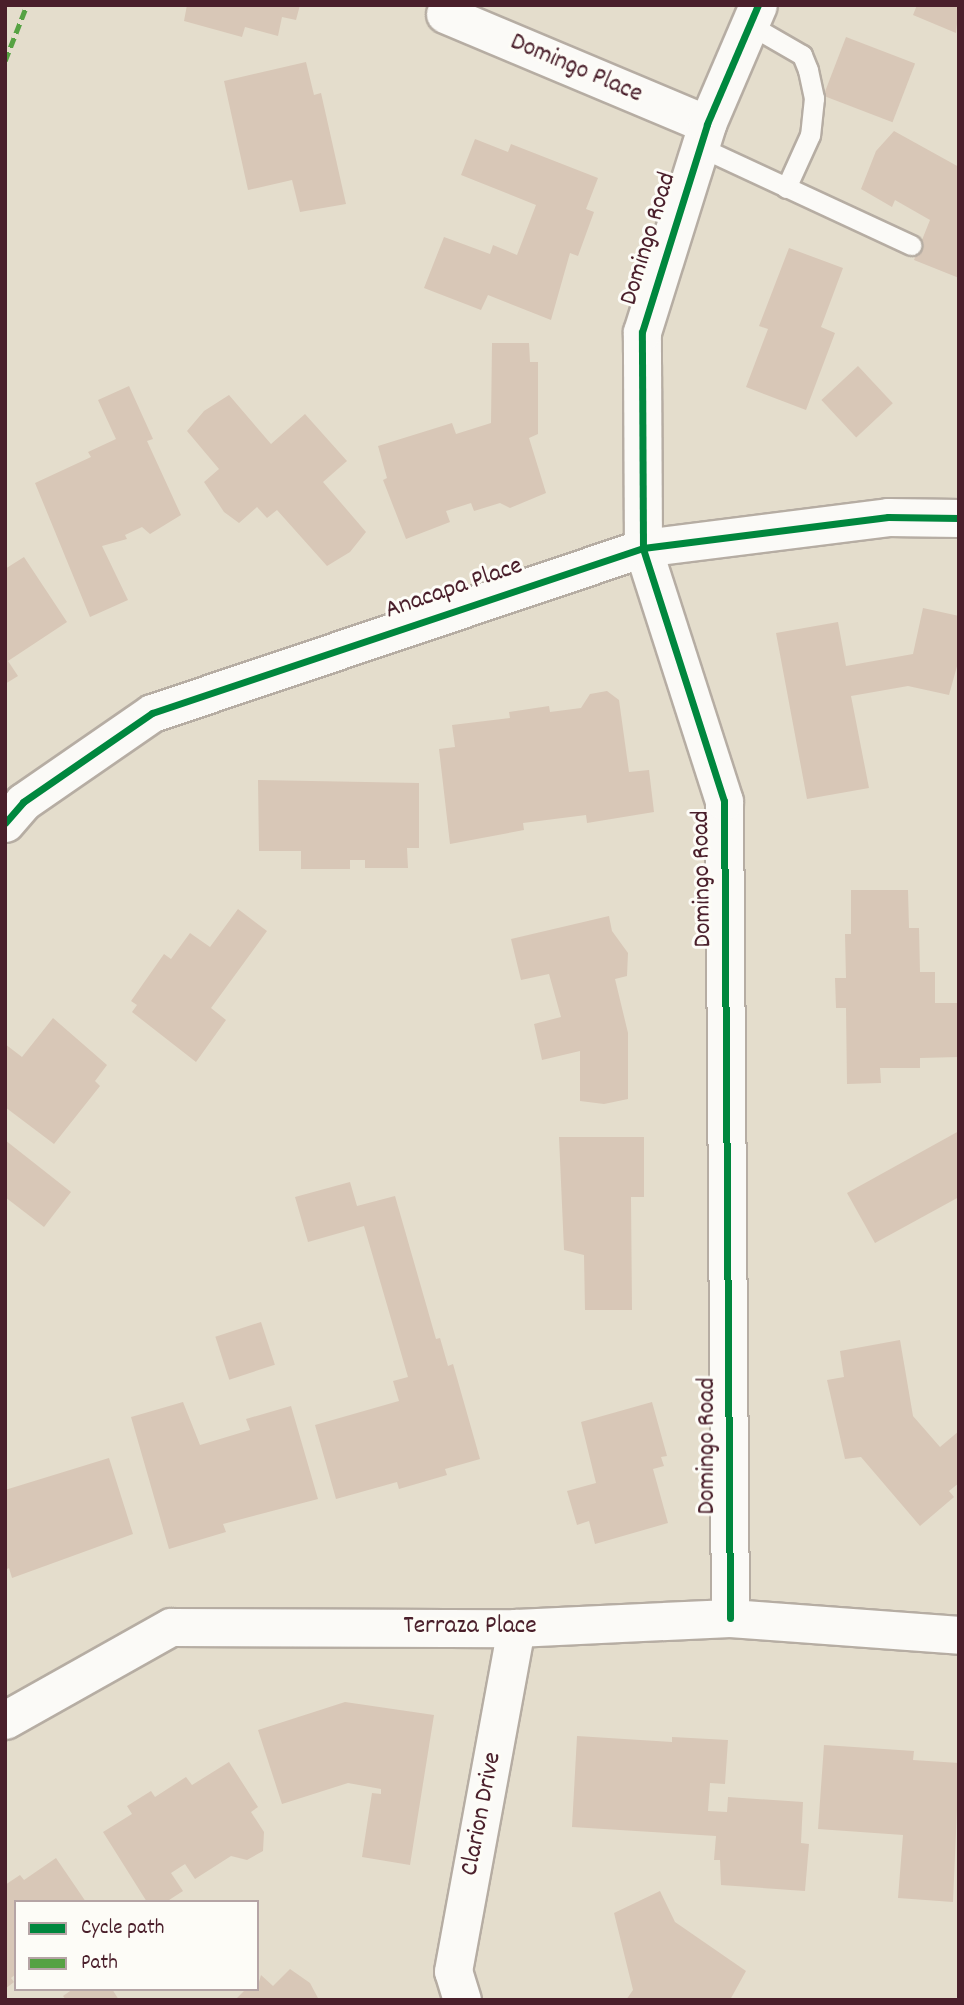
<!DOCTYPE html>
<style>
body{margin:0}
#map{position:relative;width:964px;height:2005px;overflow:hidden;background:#e4ddcc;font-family:Dekko,sans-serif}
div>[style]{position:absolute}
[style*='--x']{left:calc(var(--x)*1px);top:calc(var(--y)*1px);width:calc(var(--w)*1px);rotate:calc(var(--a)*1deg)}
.building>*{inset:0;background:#d8c7b7;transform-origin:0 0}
.roads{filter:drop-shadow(2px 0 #b6ada3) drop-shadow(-2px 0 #b6ada3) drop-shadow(0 2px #b6ada3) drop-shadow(0 -2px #b6ada3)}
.service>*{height:19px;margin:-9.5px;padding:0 9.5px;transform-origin:9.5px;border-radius:9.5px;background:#fbfaf7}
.minor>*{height:37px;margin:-18.5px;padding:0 18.5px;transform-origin:18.5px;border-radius:18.5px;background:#fbfaf7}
.quiet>*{height:5px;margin-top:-2.5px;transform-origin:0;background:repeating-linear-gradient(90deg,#56a243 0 10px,transparent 0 15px)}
.cycleway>*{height:7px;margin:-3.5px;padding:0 3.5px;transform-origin:3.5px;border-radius:3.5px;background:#00873e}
span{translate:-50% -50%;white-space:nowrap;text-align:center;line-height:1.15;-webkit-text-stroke:6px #fdfcf7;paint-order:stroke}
.street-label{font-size:26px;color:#4a1f2b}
.frame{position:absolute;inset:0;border:7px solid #4a1f2b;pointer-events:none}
.legend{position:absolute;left:14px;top:1900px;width:245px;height:91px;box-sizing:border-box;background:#fdfcf7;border:2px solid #b5a4a5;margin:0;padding:9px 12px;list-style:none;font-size:21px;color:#4a1f2b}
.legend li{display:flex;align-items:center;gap:14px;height:35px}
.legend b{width:35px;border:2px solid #b5a4a5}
</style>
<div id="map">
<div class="building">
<i style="clip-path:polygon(187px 5px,300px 5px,296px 20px,282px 17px,278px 36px,245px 27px,242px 37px,184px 21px)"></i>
<i style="clip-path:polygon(917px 5px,959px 5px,956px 33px,913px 15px)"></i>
<i style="left:846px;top:37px;width:74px;height:63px;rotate:21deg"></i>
<i style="clip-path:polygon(306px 62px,314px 95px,321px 93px,346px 204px,300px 212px,292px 180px,248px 190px,224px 81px)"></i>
<i style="clip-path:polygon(894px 131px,959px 167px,959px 278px,914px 260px,930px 220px,895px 200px,892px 207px,861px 189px,876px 151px)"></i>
<i style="clip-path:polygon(475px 139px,508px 152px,511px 144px,598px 178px,586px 209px,594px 212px,578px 256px,570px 253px,551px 320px,488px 295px,481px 310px,424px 288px,444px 237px,490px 254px,493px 245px,517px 255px,536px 205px,461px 175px)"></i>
<i style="clip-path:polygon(789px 248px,843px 268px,821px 327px,835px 333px,806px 410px,746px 387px,768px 329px,759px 326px)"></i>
<i style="clip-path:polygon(492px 343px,529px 343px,530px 362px,538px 362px,538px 434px,529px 438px,546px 493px,510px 508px,500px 503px,474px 511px,471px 503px,446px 511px,450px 522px,406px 539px,383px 480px,387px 478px,378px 446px,452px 423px,456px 434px,491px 423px)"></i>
<i style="left:858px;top:366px;width:51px;height:50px;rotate:47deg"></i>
<i style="clip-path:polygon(129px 386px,153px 439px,147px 441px,181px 515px,150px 534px,142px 527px,125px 535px,127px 539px,102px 546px,128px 600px,90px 617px,35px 483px,91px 457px,88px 452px,116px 439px,98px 400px)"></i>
<i style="clip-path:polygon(229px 395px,271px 444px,305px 414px,347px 461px,323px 482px,366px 532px,350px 552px,327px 566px,277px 510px,267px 518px,257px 507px,239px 523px,224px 512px,204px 482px,219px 469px,187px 431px,204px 411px)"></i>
<i style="clip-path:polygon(24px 557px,67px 622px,8px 661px,18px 676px,5px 684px,5px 569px)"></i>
<i style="clip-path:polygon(923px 608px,959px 616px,959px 659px,949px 695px,908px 686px,851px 696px,869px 788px,807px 799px,776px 633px,838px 622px,846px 666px,913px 654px)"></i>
<i style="clip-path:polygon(607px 691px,619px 700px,629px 772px,649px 770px,654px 812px,587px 823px,586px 815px,523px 823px,524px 830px,450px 844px,439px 749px,455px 747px,452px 725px,510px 718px,509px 712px,549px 706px,550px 712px,581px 708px,590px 694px)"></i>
<i style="clip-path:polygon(258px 780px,419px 783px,419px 848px,407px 848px,408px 868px,365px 868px,365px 860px,350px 860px,350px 869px,301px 869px,301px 851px,259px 851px)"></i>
<i style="clip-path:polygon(851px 890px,908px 890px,909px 928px,919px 928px,920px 972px,935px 972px,935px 1003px,959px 1003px,959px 1057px,920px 1058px,920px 1068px,880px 1068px,881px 1083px,847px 1084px,846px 1008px,836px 1008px,835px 978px,846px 978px,845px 934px,851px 934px)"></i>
<i style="clip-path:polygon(238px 909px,267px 931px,211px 1008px,226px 1020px,196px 1062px,132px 1012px,137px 1005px,131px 1001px,164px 954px,171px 959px,190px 933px,210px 947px)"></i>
<i style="clip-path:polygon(609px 916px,612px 931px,628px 953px,627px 976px,615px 979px,628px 1033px,628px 1099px,604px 1104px,580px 1101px,580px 1051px,542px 1060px,534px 1024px,561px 1017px,549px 974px,521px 980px,511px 939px)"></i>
<i style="clip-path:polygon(53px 1018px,107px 1065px,95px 1081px,100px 1086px,54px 1144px,5px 1107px,5px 1044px,22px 1057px)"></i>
<i style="clip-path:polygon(959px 1131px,959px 1197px,875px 1243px,847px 1193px)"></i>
<i style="clip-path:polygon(559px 1137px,644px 1137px,644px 1197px,631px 1197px,632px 1310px,585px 1310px,584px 1255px,564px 1250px)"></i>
<i style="clip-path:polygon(5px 1140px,71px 1192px,44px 1227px,5px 1197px)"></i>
<i style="clip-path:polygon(350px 1182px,357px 1206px,395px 1196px,436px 1339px,440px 1338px,448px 1366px,453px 1364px,480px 1459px,445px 1469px,447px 1475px,399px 1489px,397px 1482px,336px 1499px,315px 1425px,399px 1401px,393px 1381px,408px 1377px,364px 1226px,308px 1242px,295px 1197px)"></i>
<i style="left:261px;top:1322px;width:45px;height:48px;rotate:72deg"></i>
<i style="clip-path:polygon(900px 1340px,913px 1416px,940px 1447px,959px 1431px,959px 1483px,949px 1491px,954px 1497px,920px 1526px,861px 1457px,845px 1459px,827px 1380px,844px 1377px,840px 1351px)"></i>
<i style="clip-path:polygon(183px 1402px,200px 1445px,250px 1430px,246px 1419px,291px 1406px,318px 1499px,223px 1524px,226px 1532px,169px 1549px,131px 1417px)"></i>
<i style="clip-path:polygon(652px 1402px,667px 1456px,661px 1457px,664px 1466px,653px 1469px,668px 1523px,595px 1544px,589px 1521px,577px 1525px,567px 1491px,596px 1483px,581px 1422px)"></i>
<i style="clip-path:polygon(109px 1458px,133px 1534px,12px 1578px,9px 1568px,5px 1570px,5px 1490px)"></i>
<i style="clip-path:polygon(345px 1702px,434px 1715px,410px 1865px,362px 1857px,372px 1793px,381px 1794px,381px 1789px,348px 1783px,282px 1804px,258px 1730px)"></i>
<i style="clip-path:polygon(577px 1736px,672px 1742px,672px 1737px,728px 1740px,725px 1784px,710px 1783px,708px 1811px,727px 1812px,728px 1797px,803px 1802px,801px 1843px,809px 1844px,805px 1891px,721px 1885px,720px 1860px,714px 1860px,716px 1836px,572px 1827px)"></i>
<i style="clip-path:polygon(824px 1745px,914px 1751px,913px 1760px,959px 1763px,953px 1902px,898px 1898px,903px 1835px,818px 1829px)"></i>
<i style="clip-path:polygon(229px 1762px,258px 1807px,251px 1812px,264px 1832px,263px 1851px,247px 1860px,231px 1856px,195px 1879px,185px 1864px,171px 1873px,183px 1891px,166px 1902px,147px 1902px,103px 1832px,132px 1814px,127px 1806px,151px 1791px,155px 1797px,186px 1777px,192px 1785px)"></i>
<i style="clip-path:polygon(56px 1858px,86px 1902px,16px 1902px,16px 1974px,11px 1978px,14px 1982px,5px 1989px,5px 1885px,20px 1875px,24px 1880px)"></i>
<i style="clip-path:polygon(660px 1891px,675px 1922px,746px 1971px,730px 2000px,626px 2000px,633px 1990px,614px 1913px)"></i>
<i style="clip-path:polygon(290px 1969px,310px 1983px,319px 2000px,235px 2000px,246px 1989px,257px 1989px,261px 1975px,273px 1986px)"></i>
<i style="clip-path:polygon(73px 1989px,112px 1989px,119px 2000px,66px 2000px,63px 1996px)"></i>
</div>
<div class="roads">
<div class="service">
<i style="--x:750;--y:25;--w:60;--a:30"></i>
<i style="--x:802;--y:55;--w:16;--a:68"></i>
<i style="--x:808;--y:70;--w:29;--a:78"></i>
<i style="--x:814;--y:98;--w:37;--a:96"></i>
<i style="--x:810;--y:135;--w:58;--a:114.4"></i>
<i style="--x:700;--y:147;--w:233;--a:24.9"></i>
</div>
<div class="minor">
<i style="--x:445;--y:14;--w:284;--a:22.8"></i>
<i style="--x:5;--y:823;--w:28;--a:-49"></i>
<i style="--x:23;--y:802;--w:157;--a:-34.6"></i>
<i style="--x:152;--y:713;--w:518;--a:-18.57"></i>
<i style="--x:643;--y:548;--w:247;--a:-7.2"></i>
<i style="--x:888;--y:517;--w:71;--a:0.8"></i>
<i style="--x:730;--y:1618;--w:817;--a:-90.42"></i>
<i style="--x:724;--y:801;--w:266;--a:-107.8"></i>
<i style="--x:643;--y:548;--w:216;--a:-90.3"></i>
<i style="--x:642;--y:332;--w:218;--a:-72.6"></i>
<i style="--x:707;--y:124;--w:129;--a:-66.8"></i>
<i style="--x:5;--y:1720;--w:190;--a:-29.3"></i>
<i style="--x:171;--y:1627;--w:345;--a:0.2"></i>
<i style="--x:516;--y:1628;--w:214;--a:-2.7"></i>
<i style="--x:730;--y:1618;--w:230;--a:4.2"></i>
<i style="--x:462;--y:2000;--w:30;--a:-107"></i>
<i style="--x:453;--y:1971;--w:349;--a:-79.6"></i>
</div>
</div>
<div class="quiet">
<i style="--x:5;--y:61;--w:60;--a:-68.6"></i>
</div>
<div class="cycleway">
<i style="--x:5;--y:823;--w:28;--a:-49"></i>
<i style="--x:23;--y:802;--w:157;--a:-34.6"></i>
<i style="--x:152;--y:713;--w:518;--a:-18.57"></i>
<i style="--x:643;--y:548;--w:247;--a:-7.2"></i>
<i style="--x:888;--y:517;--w:71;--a:0.8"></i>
<i style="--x:730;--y:1618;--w:817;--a:-90.42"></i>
<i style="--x:724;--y:801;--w:266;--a:-107.8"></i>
<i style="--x:643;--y:548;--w:216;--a:-90.3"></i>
<i style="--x:642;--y:332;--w:218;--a:-72.6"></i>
<i style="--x:707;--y:124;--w:129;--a:-66.8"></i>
</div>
<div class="street-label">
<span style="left:576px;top:69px;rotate:23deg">Domingo Place</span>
<span style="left:649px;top:239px;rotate:-73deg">Domingo Road</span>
<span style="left:454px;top:589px;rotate:-19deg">Anacapa Place</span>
<span style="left:703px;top:879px;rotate:-91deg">Domingo Road</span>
<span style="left:708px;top:1446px;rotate:-90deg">Domingo Road</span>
<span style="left:470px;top:1627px">Terraza Place</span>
<span style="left:482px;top:1814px;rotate:-79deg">Clarion Drive</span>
</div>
<div class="frame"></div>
<ul class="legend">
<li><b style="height:9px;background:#00873e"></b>Cycle path</li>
<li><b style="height:9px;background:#56a243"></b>Path</li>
</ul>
</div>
